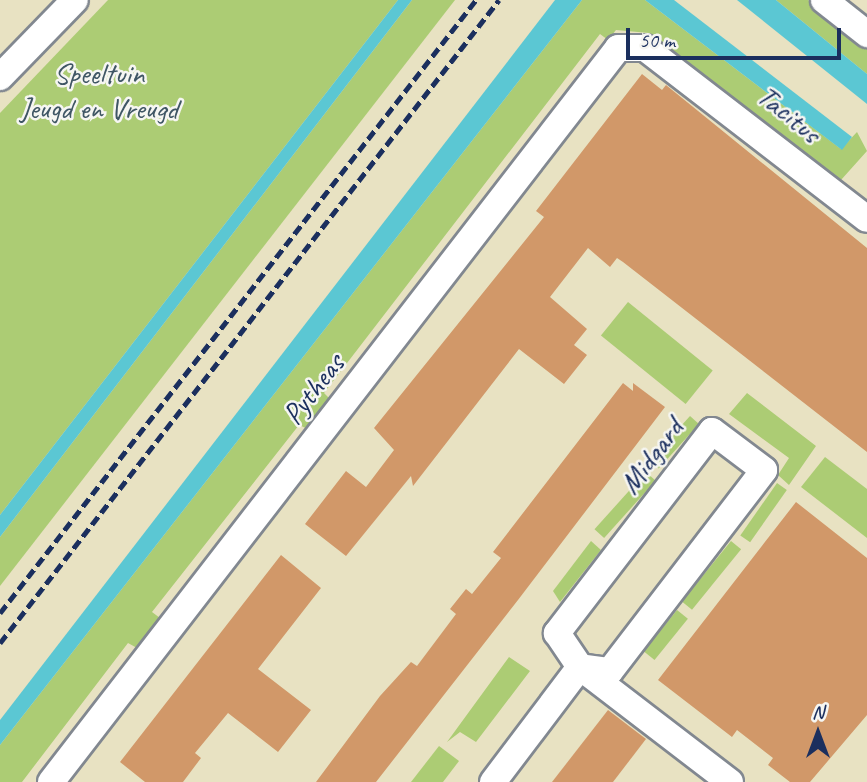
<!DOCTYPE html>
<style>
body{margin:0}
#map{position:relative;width:867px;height:782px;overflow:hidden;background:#e8e2c2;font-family:Caveat,sans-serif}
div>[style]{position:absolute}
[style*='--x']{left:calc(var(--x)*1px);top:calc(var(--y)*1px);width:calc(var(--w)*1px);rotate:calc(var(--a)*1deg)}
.green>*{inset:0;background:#accc74;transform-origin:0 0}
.water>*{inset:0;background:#5bc7d3}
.building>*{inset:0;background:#d19869}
.roads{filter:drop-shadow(2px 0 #828890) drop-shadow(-2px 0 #828890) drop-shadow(0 2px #828890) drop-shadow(0 -2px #828890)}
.minor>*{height:26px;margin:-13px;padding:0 13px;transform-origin:13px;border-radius:13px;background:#fff}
.rail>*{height:5px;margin-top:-2.5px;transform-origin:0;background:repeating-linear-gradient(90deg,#1b2f5e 0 10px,transparent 0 15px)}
span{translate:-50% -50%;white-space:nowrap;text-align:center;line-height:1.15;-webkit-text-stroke:5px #f6f6f2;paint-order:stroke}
.park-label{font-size:30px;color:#3f5664}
.street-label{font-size:30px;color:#1b2f5e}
.north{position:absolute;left:783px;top:698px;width:70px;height:70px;-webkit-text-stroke:5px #f6f6f2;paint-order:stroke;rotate:0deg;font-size:19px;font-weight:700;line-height:28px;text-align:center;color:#1b2f5e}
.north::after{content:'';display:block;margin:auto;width:24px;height:32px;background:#1b2f5e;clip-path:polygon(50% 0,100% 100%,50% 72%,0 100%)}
.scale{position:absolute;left:626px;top:28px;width:215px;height:32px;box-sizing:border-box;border:4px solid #1b2f5e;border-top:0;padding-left:9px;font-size:21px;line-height:24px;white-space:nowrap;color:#1b2f5e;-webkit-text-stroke:5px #f6f6f2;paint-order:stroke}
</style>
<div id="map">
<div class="green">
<i style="clip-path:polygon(108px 0,398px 0,0 515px,0 113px)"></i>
<i style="clip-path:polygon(412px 0,455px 0,0 586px,0 537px)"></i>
<i style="clip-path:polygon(582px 0,645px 0,841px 149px,857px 132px,867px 151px,841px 180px,649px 33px,616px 30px,608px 40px,600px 34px,324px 393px,331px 400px,310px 430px,299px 425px,152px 612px,160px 618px,137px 648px,128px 643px,22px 782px,0 782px,0 745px)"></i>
<i style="clip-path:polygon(776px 0,808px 0,867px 46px,867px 74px)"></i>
<i style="left:628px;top:302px;width:109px;height:43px;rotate:39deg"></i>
<i style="clip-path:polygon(747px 393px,816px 446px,789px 485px,778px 475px,789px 458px,729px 414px)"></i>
<i style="left:690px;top:416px;width:12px;height:60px;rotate:42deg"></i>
<i style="clip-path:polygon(825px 457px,867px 489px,867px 538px,801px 487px)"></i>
<i style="left:646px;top:472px;width:13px;height:77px;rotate:42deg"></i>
<i style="left:777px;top:483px;width:12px;height:64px;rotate:35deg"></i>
<i style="clip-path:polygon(591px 541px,601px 550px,560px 602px,553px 591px)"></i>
<i style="left:731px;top:541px;width:13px;height:78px;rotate:39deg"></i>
<i style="left:677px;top:610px;width:14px;height:53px;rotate:39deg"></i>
<i style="clip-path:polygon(509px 657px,530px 671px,476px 742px,460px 732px,447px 742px)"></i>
<i style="clip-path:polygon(439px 746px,459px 761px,443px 782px,411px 782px)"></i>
</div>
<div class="water">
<i style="clip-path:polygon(398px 0,412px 0,0 537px,0 515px)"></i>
<i style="clip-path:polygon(555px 0,582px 0,0 745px,0 720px)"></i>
<i style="clip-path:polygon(645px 0,674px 0,852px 137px,842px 150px)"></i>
<i style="clip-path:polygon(737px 0,776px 0,867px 74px,867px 104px)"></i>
</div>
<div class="building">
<i style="clip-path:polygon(642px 74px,662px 90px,666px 85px,867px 248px,867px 452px,623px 262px,617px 258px,610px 267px,588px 248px,550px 297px,587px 329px,574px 345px,587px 355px,564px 384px,519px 349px,413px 486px,411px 476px,346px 556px,305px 524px,346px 471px,366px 487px,394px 450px,374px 428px,544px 217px,536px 211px)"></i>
<i style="clip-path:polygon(623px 383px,633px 391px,633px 383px,665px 407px,518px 600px,376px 782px,316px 782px,380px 696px,411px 662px,417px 666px,456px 614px,450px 609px,466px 589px,472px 594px,501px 558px,493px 552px)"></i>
<i style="clip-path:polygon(796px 502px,867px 558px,867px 715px,810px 782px,790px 782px,768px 765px,773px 758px,737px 730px,732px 737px,658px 680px)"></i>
<i style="clip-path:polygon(281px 555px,321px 588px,258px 669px,311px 710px,278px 752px,228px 713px,195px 753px,201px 758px,183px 782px,145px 782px,120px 762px)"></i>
<i style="clip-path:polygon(608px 710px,646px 739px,613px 782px,552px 782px)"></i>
</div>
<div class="roads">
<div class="minor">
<i style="--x:824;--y:0;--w:55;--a:38.3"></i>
<i style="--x:0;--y:77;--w:107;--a:-45.8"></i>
<i style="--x:580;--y:667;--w:30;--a:8"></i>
<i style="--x:610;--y:671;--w:253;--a:-52.5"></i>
<i style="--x:764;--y:470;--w:65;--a:-143.1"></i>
<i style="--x:712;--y:431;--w:255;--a:127.5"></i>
<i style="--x:557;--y:633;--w:41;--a:55.9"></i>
<i style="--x:580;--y:667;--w:189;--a:37.5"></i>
<i style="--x:51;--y:782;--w:927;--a:-52.31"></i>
<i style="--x:618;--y:48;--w:27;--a:0"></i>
<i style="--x:645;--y:48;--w:280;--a:37.6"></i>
<i style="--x:493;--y:782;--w:144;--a:-52.9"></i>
</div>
</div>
<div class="rail">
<i style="--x:0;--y:613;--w:776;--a:-52.17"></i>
<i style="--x:0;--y:643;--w:814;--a:-52.19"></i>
</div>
<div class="park-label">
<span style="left:99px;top:90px">Speeltuin<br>Jeugd en Vreugd</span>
</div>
<div class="street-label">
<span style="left:789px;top:114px;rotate:39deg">Tacitus</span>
<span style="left:313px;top:389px;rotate:-52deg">Pytheas</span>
<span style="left:651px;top:456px;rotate:-53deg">Midgard</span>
</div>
<div class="north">N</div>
<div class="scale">50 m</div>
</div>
